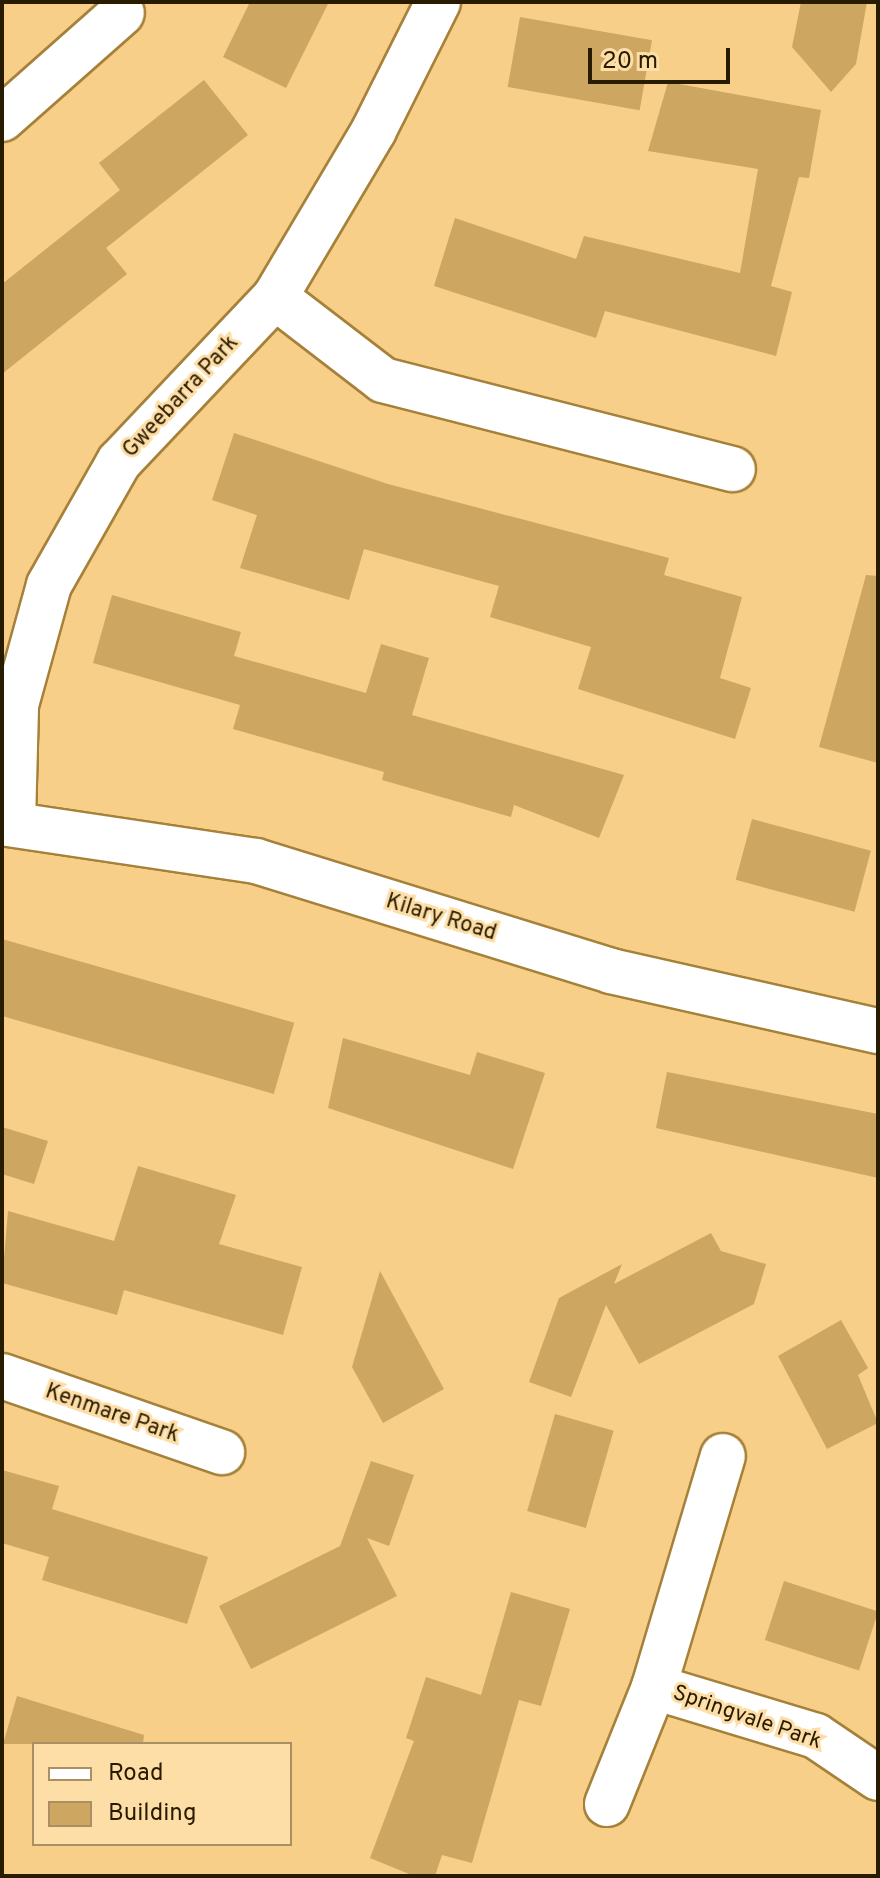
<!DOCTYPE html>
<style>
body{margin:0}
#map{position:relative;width:880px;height:1878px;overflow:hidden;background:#f7cf89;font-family:Overpass,sans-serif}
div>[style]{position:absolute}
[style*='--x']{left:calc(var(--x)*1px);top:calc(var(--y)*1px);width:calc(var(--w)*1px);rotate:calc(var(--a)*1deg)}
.building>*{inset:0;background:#cda661;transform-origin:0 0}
.roads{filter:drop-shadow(2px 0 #a5813a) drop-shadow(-2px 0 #a5813a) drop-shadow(0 2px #a5813a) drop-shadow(0 -2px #a5813a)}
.minor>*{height:44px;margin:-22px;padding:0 22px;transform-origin:22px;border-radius:22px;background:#fff}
span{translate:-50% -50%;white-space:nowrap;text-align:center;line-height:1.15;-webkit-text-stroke:6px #fedea7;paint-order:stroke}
.street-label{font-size:22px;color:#291b00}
.frame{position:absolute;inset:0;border:4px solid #291b00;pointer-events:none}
.legend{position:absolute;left:32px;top:1742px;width:260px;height:104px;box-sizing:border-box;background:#fedea7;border:2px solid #a99064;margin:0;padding:10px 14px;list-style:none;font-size:24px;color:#291b00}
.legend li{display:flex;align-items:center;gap:16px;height:40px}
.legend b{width:40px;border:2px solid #a99064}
.scale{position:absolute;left:588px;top:48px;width:142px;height:36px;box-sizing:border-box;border:4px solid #291b00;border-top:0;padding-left:10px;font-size:24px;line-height:28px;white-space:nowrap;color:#291b00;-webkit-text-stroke:6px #fedea7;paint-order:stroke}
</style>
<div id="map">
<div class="building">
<i style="clip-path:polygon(250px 2px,329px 2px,286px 88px,223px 57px)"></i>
<i style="clip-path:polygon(801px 2px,867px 2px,856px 64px,831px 92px,792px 47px)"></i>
<i style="left:520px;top:17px;width:134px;height:71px;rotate:10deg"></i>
<i style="clip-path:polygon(204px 80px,248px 135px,106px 248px,127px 274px,2px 374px,2px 284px,120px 190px,99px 163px)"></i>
<i style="clip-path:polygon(668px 82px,821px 110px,809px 178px,799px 177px,771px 286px,792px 292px,776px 356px,605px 311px,596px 338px,434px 286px,455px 218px,576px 259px,584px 236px,740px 273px,758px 169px,648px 151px)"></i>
<i style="clip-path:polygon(234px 433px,388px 484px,669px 558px,664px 575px,742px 597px,720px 678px,751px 688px,735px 739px,578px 689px,591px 647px,490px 617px,499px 586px,364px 549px,349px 600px,240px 568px,257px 515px,212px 500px)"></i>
<i style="clip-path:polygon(866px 575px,878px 576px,878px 763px,819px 747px)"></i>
<i style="clip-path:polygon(112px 595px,241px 632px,234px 656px,366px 693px,381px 644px,429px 658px,412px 715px,624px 775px,599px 838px,514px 805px,511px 817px,382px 780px,384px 772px,233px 729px,240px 705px,93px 663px)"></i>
<i style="left:752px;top:819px;width:123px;height:63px;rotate:15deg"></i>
<i style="left:2px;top:939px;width:304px;height:74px;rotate:16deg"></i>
<i style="clip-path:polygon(343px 1038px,470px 1075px,477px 1052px,545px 1073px,513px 1169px,328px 1108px)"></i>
<i style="clip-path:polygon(667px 1072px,878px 1114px,878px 1178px,656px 1128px)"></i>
<i style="clip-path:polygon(2px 1127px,48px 1141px,34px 1184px,2px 1174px)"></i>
<i style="clip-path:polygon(138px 1166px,236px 1195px,219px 1244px,302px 1267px,283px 1335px,124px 1290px,117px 1315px,2px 1283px,8px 1211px,114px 1241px)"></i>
<i style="clip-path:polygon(711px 1233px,721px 1251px,766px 1264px,754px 1304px,639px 1364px,606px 1305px,571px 1397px,529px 1382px,559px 1298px,622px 1264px,614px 1284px)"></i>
<i style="clip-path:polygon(380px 1271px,444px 1389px,383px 1423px,352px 1367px)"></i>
<i style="clip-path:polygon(841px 1320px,868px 1368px,858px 1375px,878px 1423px,827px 1449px,778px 1356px)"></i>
<i style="left:555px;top:1414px;width:61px;height:101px;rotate:16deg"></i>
<i style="clip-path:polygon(371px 1461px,414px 1475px,389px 1546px,367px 1538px,397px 1596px,251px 1669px,219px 1606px,340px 1546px)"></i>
<i style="clip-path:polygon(2px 1470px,59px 1486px,52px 1509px,208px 1557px,187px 1624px,42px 1580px,49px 1557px,2px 1543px)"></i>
<i style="left:784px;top:1581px;width:99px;height:62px;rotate:18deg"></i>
<i style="clip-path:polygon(511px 1592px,570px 1609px,541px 1706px,519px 1700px,472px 1863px,442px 1855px,435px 1876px,414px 1876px,370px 1858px,414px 1741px,406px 1738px,426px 1677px,481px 1695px)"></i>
<i style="clip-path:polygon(17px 1696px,144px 1735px,143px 1744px,3px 1744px)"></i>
</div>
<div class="roads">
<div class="minor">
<i style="--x:2;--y:119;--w:160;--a:-41.5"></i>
<i style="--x:275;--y:297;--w:136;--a:37.5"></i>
<i style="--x:383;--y:380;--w:361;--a:14.3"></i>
<i style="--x:2;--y:823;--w:257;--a:8.5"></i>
<i style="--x:256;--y:861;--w:372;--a:17.2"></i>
<i style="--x:611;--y:971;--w:274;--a:12.7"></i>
<i style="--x:13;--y:823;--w:118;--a:-88.5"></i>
<i style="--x:16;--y:705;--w:124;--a:-74.6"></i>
<i style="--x:49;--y:585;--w:142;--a:-60.4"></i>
<i style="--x:119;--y:462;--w:227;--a:-46.6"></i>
<i style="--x:275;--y:297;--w:194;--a:-59.3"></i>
<i style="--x:374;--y:130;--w:143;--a:-63.4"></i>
<i style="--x:2;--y:1376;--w:233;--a:19.1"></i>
<i style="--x:654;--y:1687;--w:241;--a:-73.4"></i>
<i style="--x:607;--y:1804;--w:126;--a:-68.1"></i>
<i style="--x:654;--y:1687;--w:169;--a:16.8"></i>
<i style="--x:816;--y:1736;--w:75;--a:34.1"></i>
</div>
</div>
<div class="street-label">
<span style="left:181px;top:397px;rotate:-47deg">Gweebarra Park</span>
<span style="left:441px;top:918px;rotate:17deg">Kilary Road</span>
<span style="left:112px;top:1414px;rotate:19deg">Kenmare Park</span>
<span style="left:747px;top:1718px;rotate:19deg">Springvale Park</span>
</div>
<div class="frame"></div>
<ul class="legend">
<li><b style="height:10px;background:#fff"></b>Road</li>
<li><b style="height:22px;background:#cda661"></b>Building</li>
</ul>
<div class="scale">20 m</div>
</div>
